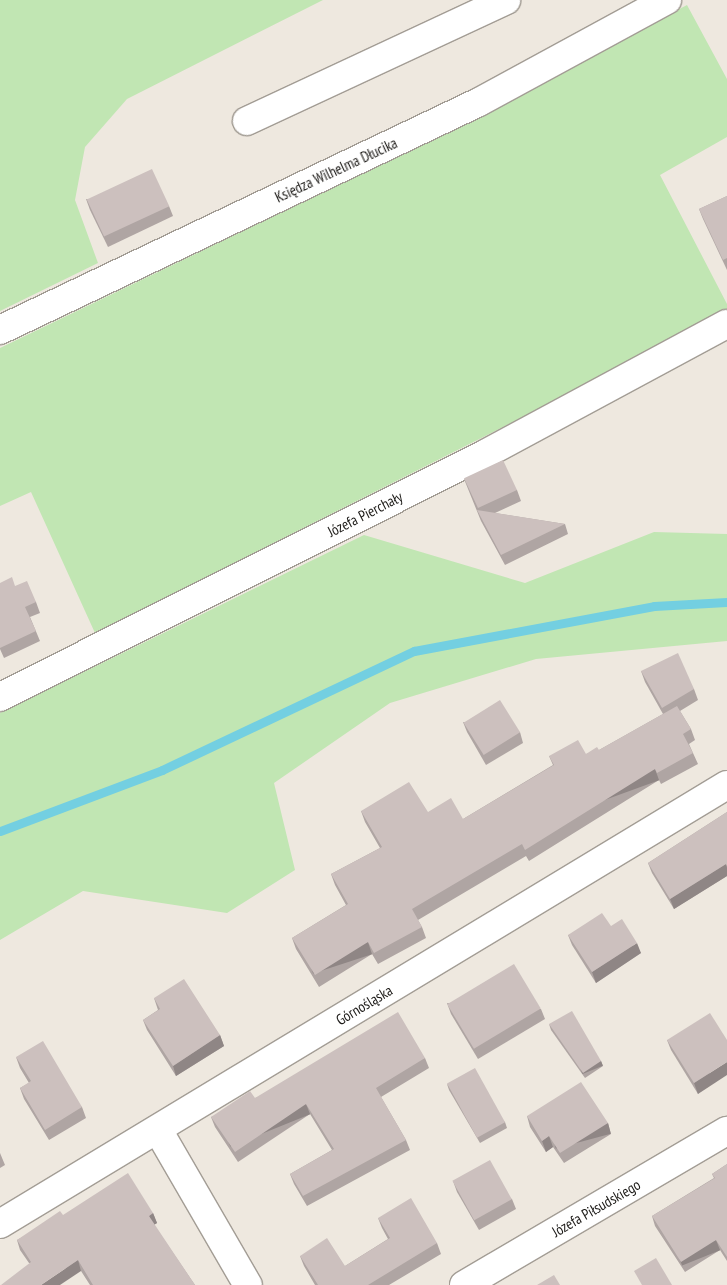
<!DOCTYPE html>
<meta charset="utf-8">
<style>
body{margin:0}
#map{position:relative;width:727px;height:1285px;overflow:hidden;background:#eee8df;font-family:"PT Sans Narrow",sans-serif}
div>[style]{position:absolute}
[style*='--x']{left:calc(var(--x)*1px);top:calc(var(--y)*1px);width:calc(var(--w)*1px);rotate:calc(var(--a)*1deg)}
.green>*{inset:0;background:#c1e6b3}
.stream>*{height:9px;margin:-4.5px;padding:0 4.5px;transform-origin:4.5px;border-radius:4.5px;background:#73cfe1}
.roads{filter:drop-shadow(1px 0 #a39d95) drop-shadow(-1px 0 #a39d95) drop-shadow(0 1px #a39d95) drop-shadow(0 -1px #a39d95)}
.minor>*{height:28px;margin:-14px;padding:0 14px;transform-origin:14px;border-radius:14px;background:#fff}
.wall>*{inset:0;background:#afa5a3}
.shaded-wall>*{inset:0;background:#8f8685;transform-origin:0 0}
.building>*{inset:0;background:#ccc0be;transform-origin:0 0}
span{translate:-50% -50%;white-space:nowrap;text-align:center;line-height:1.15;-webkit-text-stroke:4px #fff;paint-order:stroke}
.street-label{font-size:15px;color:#1b1916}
</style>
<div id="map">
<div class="green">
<i style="clip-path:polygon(0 0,323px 0,127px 99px,85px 147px,75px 200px,98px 263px,0 311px)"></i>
<i style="clip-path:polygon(687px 5px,727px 79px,727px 137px,660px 175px,727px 304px,727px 314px,95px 633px,31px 492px,0 506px,0 348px,422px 145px)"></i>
<i style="clip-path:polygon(654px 532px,727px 534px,727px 641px,536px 659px,390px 703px,274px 783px,295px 870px,227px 913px,83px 891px,0 940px,0 713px,364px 535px,525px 583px)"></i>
</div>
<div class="stream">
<i style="--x:0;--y:831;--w:173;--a:-20.6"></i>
<i style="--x:162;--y:770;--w:279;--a:-25.3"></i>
<i style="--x:414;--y:651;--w:244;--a:-10.6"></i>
<i style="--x:654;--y:606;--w:73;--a:-3.1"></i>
</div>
<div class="roads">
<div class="minor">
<i style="--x:247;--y:121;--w:286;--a:-25"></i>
<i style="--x:0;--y:330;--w:530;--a:-25.45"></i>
<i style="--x:479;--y:102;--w:214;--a:-28.5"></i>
<i style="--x:0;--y:697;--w:545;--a:-26.61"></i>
<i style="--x:487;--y:453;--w:272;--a:-28.3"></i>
<i style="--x:158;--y:1130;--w:179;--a:59.9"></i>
<i style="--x:0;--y:1224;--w:849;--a:-31.13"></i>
<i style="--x:464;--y:1285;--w:305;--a:-30.4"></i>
</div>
</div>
<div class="wall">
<i style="clip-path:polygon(727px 196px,727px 270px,703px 219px,699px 209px)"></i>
<i style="clip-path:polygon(86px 199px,169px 206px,173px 216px,108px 247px,90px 210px)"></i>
<i style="clip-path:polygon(464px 479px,517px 490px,521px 501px,495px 513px,565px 524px,568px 534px,505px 565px,481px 521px)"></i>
<i style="clip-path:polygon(0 583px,15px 586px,36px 602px,40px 613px,30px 617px,40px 641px,4px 658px,0 649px)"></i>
<i style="clip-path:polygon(641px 671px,694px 689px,698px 700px,680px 711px,691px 729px,695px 740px,689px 744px,693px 753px,698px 764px,661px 784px,659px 780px,529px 861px,526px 856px,418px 920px,422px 927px,426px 938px,378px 964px,372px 954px,319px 987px,296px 949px,292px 938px,346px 905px,335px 885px,331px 874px,380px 848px,365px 822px,361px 811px,428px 812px,463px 819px,553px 765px,549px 756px,586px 754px,599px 750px,663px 714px,645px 682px)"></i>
<i style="clip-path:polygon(463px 722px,520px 732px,523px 743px,486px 765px,467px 732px)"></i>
<i style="clip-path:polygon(727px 812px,727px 876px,674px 909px,652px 873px,648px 863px)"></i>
<i style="clip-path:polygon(611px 926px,641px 953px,596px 983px,572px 945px,568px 935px)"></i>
<i style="clip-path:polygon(154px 998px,220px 1035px,224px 1046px,176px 1076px,147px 1030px,143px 1020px,158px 1010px)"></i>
<i style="clip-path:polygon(447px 1003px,541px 1009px,545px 1019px,478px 1059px,451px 1014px)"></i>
<i style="clip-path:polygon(549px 1024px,601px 1061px,603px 1066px,585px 1078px,551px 1030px)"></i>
<i style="clip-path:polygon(667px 1040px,727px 1040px,698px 1094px,671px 1050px)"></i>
<i style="clip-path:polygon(16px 1057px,82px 1107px,86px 1118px,49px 1140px,24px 1099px,20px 1088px,29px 1083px,20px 1068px)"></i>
<i style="clip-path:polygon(425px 1058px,429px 1068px,381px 1097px,406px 1140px,410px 1150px,307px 1206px,294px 1184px,290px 1174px,332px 1150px,310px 1114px,238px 1162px,215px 1127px,211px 1117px,255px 1098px)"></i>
<i style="clip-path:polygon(447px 1084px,505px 1122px,507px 1128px,480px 1143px,449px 1090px)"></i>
<i style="clip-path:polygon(527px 1116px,608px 1123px,611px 1134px,564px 1163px,553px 1147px,546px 1152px,530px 1127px)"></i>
<i style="clip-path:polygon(0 1153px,5px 1165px,0 1168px)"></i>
<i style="clip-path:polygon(727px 1164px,727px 1261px,720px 1250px,685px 1272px,655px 1226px,652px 1216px,714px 1178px,712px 1174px)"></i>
<i style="clip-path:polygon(453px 1181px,512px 1199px,516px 1209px,479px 1230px,457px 1192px)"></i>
<i style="clip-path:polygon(153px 1213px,157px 1223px,154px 1225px,195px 1285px,90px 1285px,81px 1271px,29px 1263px,20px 1250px,17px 1240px,63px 1215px)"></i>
<i style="clip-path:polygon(378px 1218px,437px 1243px,441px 1254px,389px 1285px,315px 1285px,304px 1266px,300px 1256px,345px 1266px,388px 1239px,382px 1228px)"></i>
</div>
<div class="shaded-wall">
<i style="left:655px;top:769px;width:12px;height:153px;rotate:70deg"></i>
<i style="clip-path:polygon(726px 864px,727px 868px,727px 876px,674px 909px,670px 899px)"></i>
<i style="left:368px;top:942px;width:13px;height:62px;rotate:72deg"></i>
<i style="clip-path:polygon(637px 943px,641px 953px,596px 983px,592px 972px)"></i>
<i style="clip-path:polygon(220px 1035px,224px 1046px,176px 1076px,173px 1066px)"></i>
<i style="left:601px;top:1061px;width:5px;height:22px;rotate:68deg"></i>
<i style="clip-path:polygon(727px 1062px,727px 1075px,698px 1094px,694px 1083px)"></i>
<i style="left:306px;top:1104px;width:11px;height:86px;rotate:68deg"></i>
<i style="left:608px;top:1123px;width:11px;height:57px;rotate:75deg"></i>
<i style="clip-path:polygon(549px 1136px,553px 1147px,546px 1152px,542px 1141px)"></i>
<i style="clip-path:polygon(153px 1213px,157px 1223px,152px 1226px,149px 1216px)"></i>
<i style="left:716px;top:1240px;width:11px;height:41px;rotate:68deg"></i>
<i style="clip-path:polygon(78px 1260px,81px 1271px,60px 1285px,41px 1285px)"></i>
</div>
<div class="building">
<i style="left:152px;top:169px;width:41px;height:72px;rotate:65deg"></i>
<i style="clip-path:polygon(727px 196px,727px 258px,723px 260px,699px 209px)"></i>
<i style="left:503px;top:460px;width:33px;height:43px;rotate:65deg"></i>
<i style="clip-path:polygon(477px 510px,565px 524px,501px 555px)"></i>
<i style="clip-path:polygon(12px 577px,15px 586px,27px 581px,36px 602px,25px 607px,36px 631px,0 648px,0 583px)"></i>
<i style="clip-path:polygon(678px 653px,694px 689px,662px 708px,641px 671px)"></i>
<i style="left:500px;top:700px;width:38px;height:43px;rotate:58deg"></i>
<i style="clip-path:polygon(677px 706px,691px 729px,683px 734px,693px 753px,657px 773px,655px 769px,525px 850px,522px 844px,412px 909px,422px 927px,374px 953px,368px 942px,315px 975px,292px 938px,348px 904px,331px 874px,382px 847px,361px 811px,409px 782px,428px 812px,451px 798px,463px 819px,554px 765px,549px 756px,578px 740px,586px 754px,597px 747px,599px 750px)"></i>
<i style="clip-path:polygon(727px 812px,727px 866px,726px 864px,670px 899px,648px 863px)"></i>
<i style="clip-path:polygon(602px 913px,611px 926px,622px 919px,637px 943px,592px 972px,568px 935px)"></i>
<i style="left:514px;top:964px;width:52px;height:78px;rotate:59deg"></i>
<i style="clip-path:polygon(184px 979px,220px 1035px,173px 1066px,143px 1020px,160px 1009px,154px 998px)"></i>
<i style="clip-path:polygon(572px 1011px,601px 1061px,583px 1073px,549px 1024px)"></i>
<i style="clip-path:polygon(398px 1012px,425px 1058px,376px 1088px,406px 1140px,303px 1196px,290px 1174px,334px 1149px,306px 1104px,235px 1152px,211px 1117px,250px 1091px,255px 1098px)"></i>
<i style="clip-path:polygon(710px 1013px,727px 1040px,727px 1062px,694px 1083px,667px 1040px)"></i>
<i style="clip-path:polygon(43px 1041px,82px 1107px,45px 1130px,20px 1088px,31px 1081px,16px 1057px)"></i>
<i style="left:475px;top:1068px;width:62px;height:32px;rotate:61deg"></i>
<i style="clip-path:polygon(581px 1082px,608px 1123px,560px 1153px,549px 1136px,542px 1141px,527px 1116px)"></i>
<i style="left:490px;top:1160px;width:45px;height:43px;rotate:61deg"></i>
<i style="clip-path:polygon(727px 1164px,727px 1257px,716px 1240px,681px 1262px,652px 1216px,715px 1178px,712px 1174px)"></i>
<i style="clip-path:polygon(128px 1173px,153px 1213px,149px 1216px,195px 1285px,93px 1285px,78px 1260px,41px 1285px,1px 1285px,31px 1262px,17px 1240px,60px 1211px,63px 1215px)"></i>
<i style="clip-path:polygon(411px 1198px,437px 1243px,368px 1285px,318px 1285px,300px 1256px,327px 1238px,345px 1266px,390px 1238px,378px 1218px)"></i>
<i style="clip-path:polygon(656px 1258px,672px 1285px,642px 1285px,634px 1271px)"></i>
<i style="clip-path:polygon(554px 1275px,560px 1285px,537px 1285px)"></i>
</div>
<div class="street-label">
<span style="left:336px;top:170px;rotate:-25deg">Księdza Wilhelma Dłucika</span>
<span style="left:365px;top:514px;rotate:-27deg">Józefa Pierchały</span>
<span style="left:364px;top:1005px;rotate:-31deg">Górnośląska</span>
<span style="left:596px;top:1208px;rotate:-30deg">Józefa Piłsudskiego</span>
</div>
</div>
